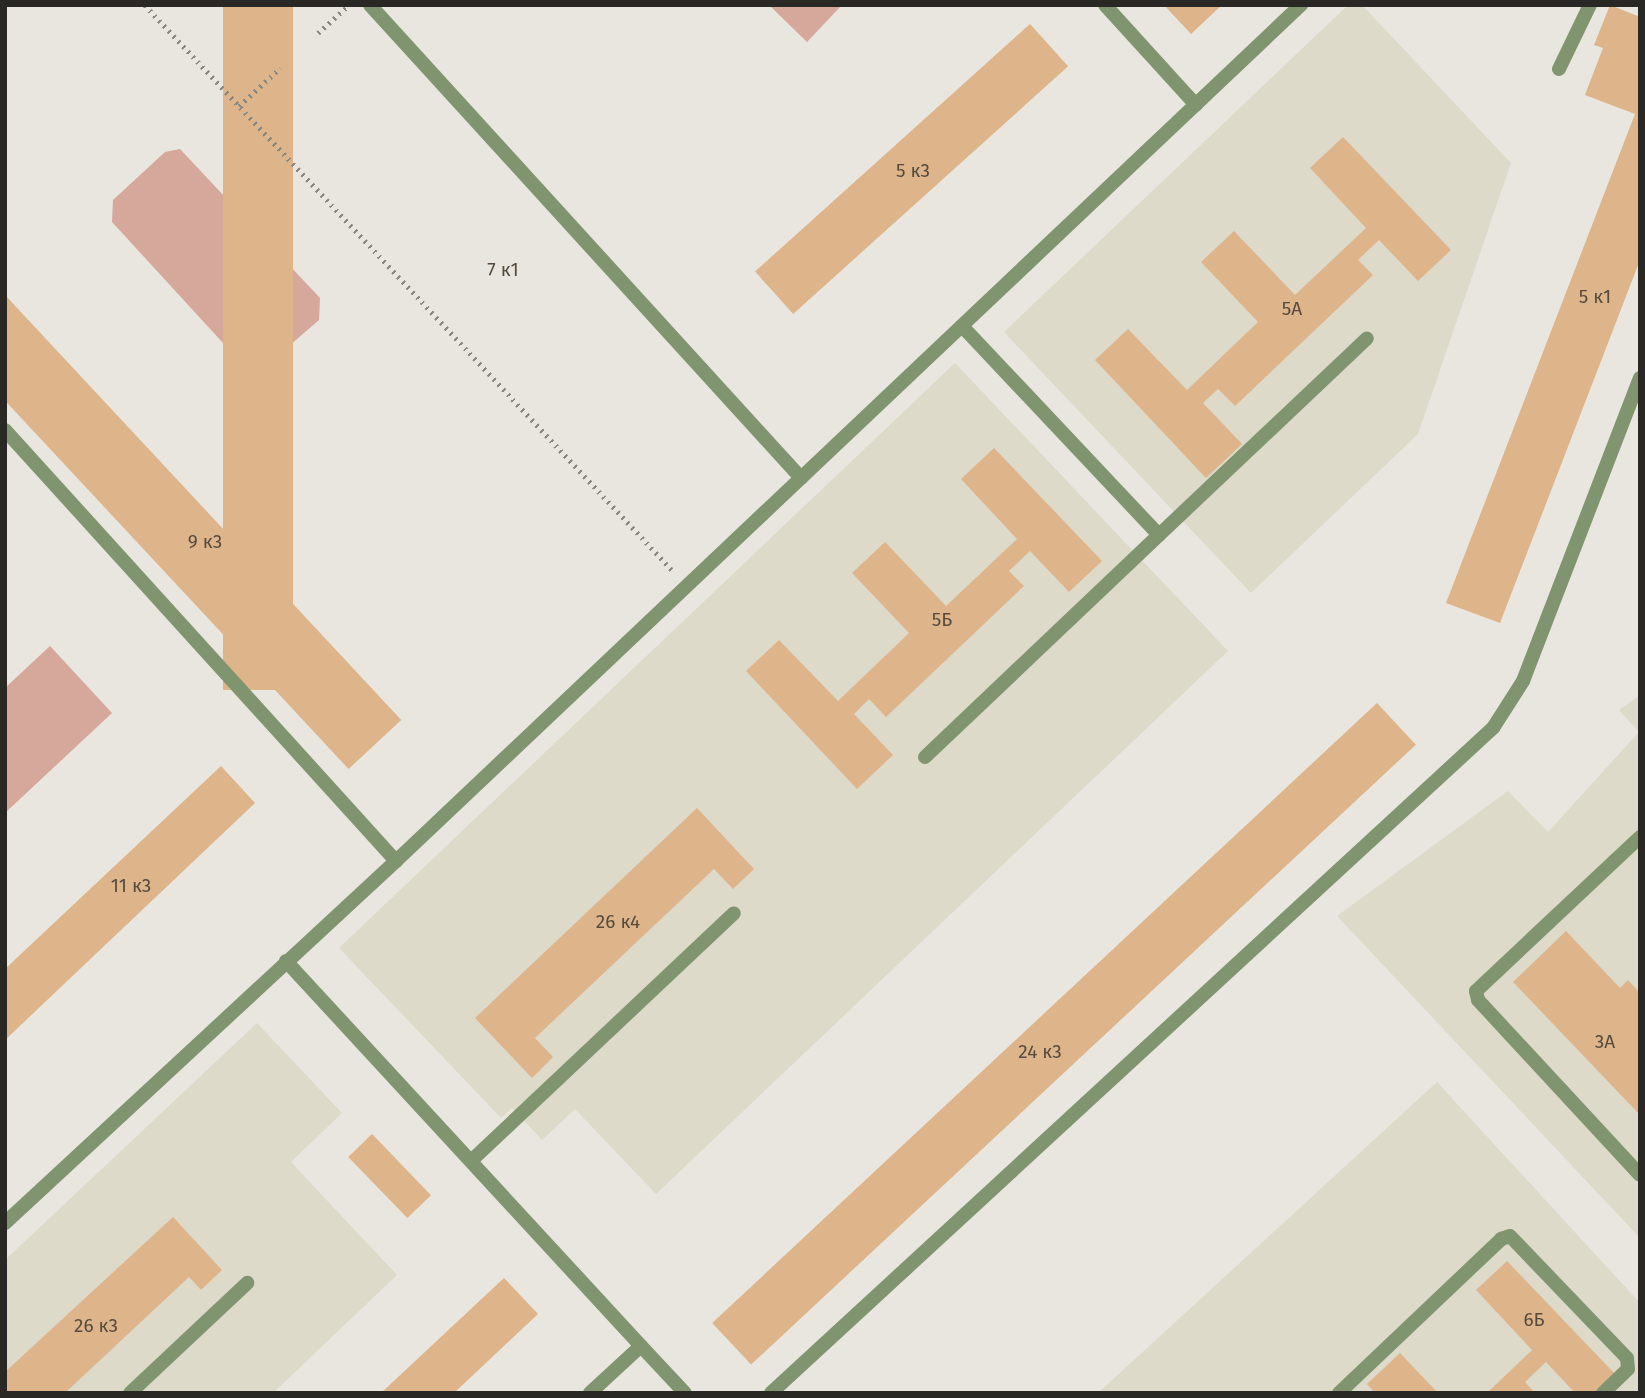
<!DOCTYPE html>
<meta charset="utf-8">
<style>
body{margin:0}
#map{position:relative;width:1645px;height:1398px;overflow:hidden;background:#e8e6de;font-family:"Fira Sans",sans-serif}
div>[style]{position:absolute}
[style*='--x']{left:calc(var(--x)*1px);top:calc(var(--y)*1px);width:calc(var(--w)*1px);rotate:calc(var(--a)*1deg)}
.built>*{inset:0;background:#dddaca}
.green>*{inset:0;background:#d6a79b}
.building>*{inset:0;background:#deb48a;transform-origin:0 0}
.path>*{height:4.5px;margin-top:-2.25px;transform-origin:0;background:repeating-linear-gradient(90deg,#888781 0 2px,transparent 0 7px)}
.lane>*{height:14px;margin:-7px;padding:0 7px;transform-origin:7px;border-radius:7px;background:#80956f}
span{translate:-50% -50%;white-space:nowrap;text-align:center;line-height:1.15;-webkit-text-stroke:5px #f5f4eb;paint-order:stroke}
.number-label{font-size:19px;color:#564b3e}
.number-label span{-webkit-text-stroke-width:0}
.frame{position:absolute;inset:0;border:7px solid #292825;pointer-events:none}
</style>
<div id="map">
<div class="built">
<i style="clip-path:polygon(1348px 5px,1362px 5px,1511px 163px,1418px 434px,1251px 593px,1004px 332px)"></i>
<i style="clip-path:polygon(955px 363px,1228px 651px,656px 1194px,575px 1109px,542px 1140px,512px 1108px,501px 1118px,339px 948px)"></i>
<i style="clip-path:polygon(1640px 695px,1640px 1238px,1337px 916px,1508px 791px,1548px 832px,1639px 732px,1619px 710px)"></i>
<i style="clip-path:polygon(257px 1023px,342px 1113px,291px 1162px,397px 1275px,273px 1393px,5px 1393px,5px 1260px)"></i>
<i style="clip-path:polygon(1437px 1082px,1640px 1303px,1640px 1393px,1098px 1393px)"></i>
</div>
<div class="green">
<i style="clip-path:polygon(769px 5px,842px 5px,807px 42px)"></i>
<i style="clip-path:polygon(180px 149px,320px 298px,319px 320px,260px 371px,246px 368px,112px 222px,113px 200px,165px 152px)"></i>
<i style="clip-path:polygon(50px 646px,112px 713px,5px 813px,5px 688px)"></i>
</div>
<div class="building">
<i style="left:223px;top:5px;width:70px;height:685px"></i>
<i style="clip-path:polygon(1164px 5px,1222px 5px,1191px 34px)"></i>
<i style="clip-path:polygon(1610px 5px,1640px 17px,1640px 260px,1500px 623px,1446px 603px,1635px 114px,1585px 95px,1603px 48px,1594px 45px)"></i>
<i style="left:1030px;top:24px;width:57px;height:370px;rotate:48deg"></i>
<i style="clip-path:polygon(1343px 137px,1451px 250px,1418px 281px,1379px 240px,1358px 260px,1373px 275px,1235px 406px,1218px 389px,1203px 403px,1242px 444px,1206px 478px,1095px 360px,1128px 329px,1187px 390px,1258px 322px,1201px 262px,1234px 231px,1295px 295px,1366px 228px,1310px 168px)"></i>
<i style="left:5px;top:295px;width:581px;height:72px;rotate:47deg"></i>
<i style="clip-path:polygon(994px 448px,1102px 561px,1069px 592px,1030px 551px,1009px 571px,1024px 586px,886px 717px,869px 699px,854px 714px,893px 755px,857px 789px,746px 671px,779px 640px,838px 701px,909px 633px,852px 573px,885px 542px,946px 606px,1017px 539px,961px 479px)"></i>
<i style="left:1377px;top:703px;width:57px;height:909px;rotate:47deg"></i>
<i style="clip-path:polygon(221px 766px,255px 803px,5px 1040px,5px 969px)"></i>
<i style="clip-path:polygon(697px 808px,754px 869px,733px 889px,714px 869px,535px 1038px,553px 1057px,532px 1078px,475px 1018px)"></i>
<i style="clip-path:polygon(1566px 931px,1620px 988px,1628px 980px,1640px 993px,1640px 1115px,1513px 982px)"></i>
<i style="left:372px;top:1134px;width:85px;height:33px;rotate:46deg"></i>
<i style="clip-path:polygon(173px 1217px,222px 1270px,201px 1290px,189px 1277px,65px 1393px,5px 1393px,5px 1372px)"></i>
<i style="clip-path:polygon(1507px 1261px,1615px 1374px,1595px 1393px,1575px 1393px,1546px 1362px,1525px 1382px,1535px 1393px,1487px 1393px,1532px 1350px,1476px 1290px)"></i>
<i style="clip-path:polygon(504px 1278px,538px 1314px,454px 1393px,381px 1393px)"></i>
<i style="clip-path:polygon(1400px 1353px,1438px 1393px,1375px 1393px,1367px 1384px)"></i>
</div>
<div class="path">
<i style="--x:145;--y:5;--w:775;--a:46.99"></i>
<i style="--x:318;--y:33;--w:42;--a:-42.1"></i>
<i style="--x:239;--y:106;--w:56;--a:-42.8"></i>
</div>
<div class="lane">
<i style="--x:370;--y:5;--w:640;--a:47.66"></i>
<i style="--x:1105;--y:5;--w:135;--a:47.7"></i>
<i style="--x:1559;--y:69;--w:71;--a:-64.2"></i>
<i style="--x:962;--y:326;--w:287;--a:46.7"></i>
<i style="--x:1159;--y:535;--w:286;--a:-43.4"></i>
<i style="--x:5;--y:430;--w:582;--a:47.79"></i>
<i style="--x:925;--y:757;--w:323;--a:-43.5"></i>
<i style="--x:1640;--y:837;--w:225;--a:136.8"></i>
<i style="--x:1476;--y:991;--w:9;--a:77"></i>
<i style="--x:1478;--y:1000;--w:238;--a:47.2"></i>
<i style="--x:286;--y:961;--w:524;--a:47.32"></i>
<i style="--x:471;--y:1161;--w:361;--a:-43.3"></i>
<i style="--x:5;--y:1223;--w:533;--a:-42.79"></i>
<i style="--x:396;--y:861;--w:1246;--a:-43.41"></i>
<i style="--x:130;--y:1393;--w:161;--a:-43.2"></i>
<i style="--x:590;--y:1393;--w:69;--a:-42.7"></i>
<i style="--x:641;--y:1346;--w:64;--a:46.9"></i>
<i style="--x:771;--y:1393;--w:982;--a:-42.65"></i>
<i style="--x:1493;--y:728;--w:56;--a:-57.4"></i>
<i style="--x:1523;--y:681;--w:325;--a:-68.9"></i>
<i style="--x:1339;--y:1393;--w:224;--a:-43.5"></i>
<i style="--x:1501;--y:1239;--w:9;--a:-18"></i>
<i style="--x:1510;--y:1236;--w:169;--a:46.2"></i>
<i style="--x:1627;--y:1358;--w:11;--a:85"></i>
<i style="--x:1628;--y:1369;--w:35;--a:136"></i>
</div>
<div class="number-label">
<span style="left:913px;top:171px">5 к3</span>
<span style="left:503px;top:270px">7 к1</span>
<span style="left:1595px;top:297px">5 к1</span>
<span style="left:1292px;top:309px">5А</span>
<span style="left:205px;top:542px">9 к3</span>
<span style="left:942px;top:620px">5Б</span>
<span style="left:131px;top:886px">11 к3</span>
<span style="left:618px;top:922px">26 к4</span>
<span style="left:1605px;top:1042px">3А</span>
<span style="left:1040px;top:1052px">24 к3</span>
<span style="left:1534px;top:1320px">6Б</span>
<span style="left:96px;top:1326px">26 к3</span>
</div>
<div class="frame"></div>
</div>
